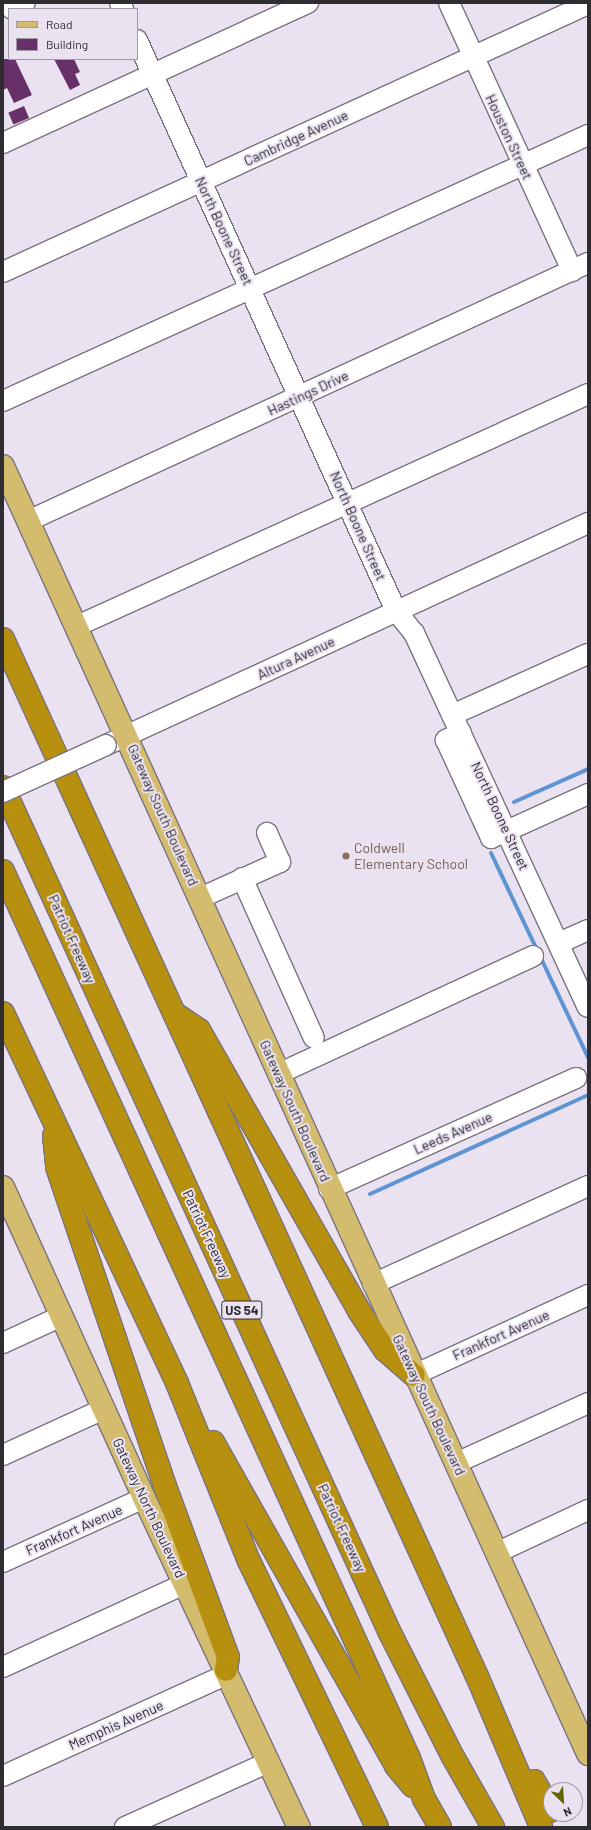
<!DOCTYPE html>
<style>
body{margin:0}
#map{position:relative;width:591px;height:1830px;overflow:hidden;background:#eae2f1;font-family:Barlow,sans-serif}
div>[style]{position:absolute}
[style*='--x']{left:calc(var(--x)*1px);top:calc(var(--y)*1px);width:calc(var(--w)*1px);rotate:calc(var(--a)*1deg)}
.stream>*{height:4px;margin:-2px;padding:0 2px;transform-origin:2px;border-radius:2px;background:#5f94d3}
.building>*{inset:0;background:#683068;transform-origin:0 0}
.roads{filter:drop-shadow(1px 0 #7a737f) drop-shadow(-1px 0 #7a737f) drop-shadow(0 1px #7a737f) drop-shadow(0 -1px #7a737f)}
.minor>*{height:20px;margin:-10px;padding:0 10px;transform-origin:10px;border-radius:10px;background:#fff}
.major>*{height:22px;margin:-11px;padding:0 11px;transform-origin:11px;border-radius:11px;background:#d4bc6f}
.highway>*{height:22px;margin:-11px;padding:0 11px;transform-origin:11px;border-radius:11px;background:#b8900f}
.bridges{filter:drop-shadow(1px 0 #7a737f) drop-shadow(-1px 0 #7a737f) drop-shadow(0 1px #7a737f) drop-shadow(0 -1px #7a737f)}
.minor-bridge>*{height:20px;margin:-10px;padding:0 10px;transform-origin:10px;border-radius:10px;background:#fff}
.dots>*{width:11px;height:11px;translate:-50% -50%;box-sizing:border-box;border:2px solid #eae2f1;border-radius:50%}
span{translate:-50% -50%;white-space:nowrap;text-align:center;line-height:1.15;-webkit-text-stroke:4px #eae2f1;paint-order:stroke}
.shield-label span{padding:1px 3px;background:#eae2f1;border:1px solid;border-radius:3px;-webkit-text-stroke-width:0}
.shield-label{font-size:13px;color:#2f2c32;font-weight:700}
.street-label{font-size:14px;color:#2f2c32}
.education-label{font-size:14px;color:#785e54}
.left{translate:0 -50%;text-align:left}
.frame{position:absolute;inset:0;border:4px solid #2f2c32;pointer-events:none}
.legend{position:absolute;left:8px;top:8px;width:130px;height:52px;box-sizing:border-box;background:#eae2f1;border:1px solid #9f99a5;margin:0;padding:5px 7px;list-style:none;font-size:12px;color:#2f2c32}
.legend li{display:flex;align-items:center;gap:8px;height:20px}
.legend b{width:20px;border:1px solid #9f99a5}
.north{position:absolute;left:543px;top:1782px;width:40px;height:40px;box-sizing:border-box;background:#eae2f1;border:1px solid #9f99a5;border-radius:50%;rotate:155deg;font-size:11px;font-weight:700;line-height:16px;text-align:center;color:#2f2c32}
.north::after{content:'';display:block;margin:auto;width:14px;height:18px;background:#646500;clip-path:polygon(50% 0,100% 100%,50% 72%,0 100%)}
</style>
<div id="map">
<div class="stream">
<i style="--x:514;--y:802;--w:81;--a:-24"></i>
<i style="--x:491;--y:853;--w:226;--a:64.6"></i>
<i style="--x:370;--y:1194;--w:239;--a:-24.4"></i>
</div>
<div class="building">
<i style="clip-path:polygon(3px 59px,15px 59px,32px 95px,14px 103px,7px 88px,3px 90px)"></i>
<i style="clip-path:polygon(54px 59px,74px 59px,80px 72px,75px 74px,80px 85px,70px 90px)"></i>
<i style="left:24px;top:106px;width:13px;height:17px;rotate:67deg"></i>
</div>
<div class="roads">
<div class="minor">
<i style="--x:120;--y:3;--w:7;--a:63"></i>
<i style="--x:449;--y:3;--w:295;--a:65.3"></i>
<i style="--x:12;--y:9;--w:14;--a:-25"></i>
<i style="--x:137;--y:40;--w:627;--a:65.6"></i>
<i style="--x:396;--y:611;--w:28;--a:51"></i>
<i style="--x:414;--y:633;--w:412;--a:65.1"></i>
<i style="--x:3;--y:143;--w:336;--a:-24.7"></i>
<i style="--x:3;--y:272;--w:643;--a:-24.61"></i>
<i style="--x:3;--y:401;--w:643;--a:-24.45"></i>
<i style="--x:28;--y:521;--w:617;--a:-24.74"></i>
<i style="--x:77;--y:626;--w:561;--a:-24.42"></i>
<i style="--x:452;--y:715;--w:149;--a:-24.2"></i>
<i style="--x:461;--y:733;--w:17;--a:155"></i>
<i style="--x:446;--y:740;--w:108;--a:65.3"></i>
<i style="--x:491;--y:838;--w:107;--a:-24.4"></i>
<i style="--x:106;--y:745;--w:531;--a:-24.73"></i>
<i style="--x:242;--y:878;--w:175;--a:65.8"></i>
<i style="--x:200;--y:898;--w:88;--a:-24.2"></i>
<i style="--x:280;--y:862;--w:32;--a:-114"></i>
<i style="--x:559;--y:943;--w:32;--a:-24"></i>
<i style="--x:278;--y:1074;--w:281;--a:-24.8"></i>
<i style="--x:329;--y:1189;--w:271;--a:-24.2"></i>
<i style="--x:373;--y:1284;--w:236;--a:-24.5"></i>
<i style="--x:3;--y:1343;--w:65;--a:-24.6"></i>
<i style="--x:414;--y:1375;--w:192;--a:-24.7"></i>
<i style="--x:3;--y:1455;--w:111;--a:-24.5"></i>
<i style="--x:456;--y:1463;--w:145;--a:-24.4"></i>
<i style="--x:496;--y:1553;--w:102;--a:-25.1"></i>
<i style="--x:3;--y:1562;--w:155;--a:-24.4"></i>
<i style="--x:3;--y:1667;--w:199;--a:-24.6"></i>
<i style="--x:3;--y:1776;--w:247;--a:-24.4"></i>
<i style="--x:125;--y:1827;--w:158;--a:-24.3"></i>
</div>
<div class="major">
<i style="--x:3;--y:466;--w:1415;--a:65.57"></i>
<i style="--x:3;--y:1187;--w:341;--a:65.6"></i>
<i style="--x:144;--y:1498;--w:364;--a:64.8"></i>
</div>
<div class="highway">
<i style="--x:3;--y:639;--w:1140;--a:65.44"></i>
<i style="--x:477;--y:1676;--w:164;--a:67"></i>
<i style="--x:3;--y:787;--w:928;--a:65.42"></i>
<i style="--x:389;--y:1631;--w:141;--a:63.1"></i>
<i style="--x:453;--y:1757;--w:81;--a:60.3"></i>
<i style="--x:3;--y:871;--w:976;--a:65.41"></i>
<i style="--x:409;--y:1758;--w:44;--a:69.9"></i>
<i style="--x:424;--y:1799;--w:32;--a:60"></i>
<i style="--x:3;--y:1013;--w:409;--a:64.8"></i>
<i style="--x:177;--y:1383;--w:192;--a:68"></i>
<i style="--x:249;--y:1561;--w:295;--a:64.3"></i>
<i style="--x:174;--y:1013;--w:30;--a:34"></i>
<i style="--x:199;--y:1030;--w:323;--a:60.3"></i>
<i style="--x:359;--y:1311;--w:47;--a:56.3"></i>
<i style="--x:385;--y:1350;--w:38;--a:41"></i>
<i style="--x:54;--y:1136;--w:31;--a:84"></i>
<i style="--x:57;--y:1167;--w:337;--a:71.3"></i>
<i style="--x:165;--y:1486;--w:182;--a:69.8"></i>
<i style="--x:228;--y:1657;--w:13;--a:99"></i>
<i style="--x:213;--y:1442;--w:372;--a:60.5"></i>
<i style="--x:396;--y:1766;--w:26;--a:50"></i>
<i style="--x:534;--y:1781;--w:34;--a:60"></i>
</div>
</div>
<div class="bridges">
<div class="minor-bridge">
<i style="--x:3;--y:792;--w:113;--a:-24.5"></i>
</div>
</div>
<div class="dots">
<i style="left:346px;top:856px;background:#8d6e63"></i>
</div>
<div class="shield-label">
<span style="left:242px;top:1310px">US 54</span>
</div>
<div class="street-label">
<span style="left:509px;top:137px;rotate:65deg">Houston Street</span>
<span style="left:296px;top:138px;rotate:-25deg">Cambridge Avenue</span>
<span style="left:224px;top:231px;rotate:65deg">North Boone Street</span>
<span style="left:308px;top:393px;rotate:-25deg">Hastings Drive</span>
<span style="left:358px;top:526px;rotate:66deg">North Boone Street</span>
<span style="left:296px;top:658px;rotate:-25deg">Altura Avenue</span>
<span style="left:163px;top:815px;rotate:66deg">Gateway South Boulevard</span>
<span style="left:500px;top:816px;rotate:65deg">North Boone Street</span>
<span style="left:72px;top:939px;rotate:66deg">Patriot Freeway</span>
<span style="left:295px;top:1111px;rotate:66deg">Gateway South Boulevard</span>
<span style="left:453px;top:1133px;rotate:-24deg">Leeds Avenue</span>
<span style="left:207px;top:1234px;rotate:65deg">Patriot Freeway</span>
<span style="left:501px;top:1335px;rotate:-24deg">Frankfort Avenue</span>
<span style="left:429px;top:1405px;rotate:65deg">Gateway South Boulevard</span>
<span style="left:149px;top:1508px;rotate:65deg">Gateway North Boulevard</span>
<span style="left:342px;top:1528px;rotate:65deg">Patriot Freeway</span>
<span style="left:74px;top:1530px;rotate:-24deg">Frankfort Avenue</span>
<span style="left:116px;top:1725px;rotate:-24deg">Memphis Avenue</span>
</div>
<div class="education-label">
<span class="left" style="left:354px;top:856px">Coldwell<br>Elementary School</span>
</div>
<div class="frame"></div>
<ul class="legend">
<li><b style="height:5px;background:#d4bc6f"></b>Road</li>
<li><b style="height:11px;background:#683068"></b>Building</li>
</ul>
<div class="north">N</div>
</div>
